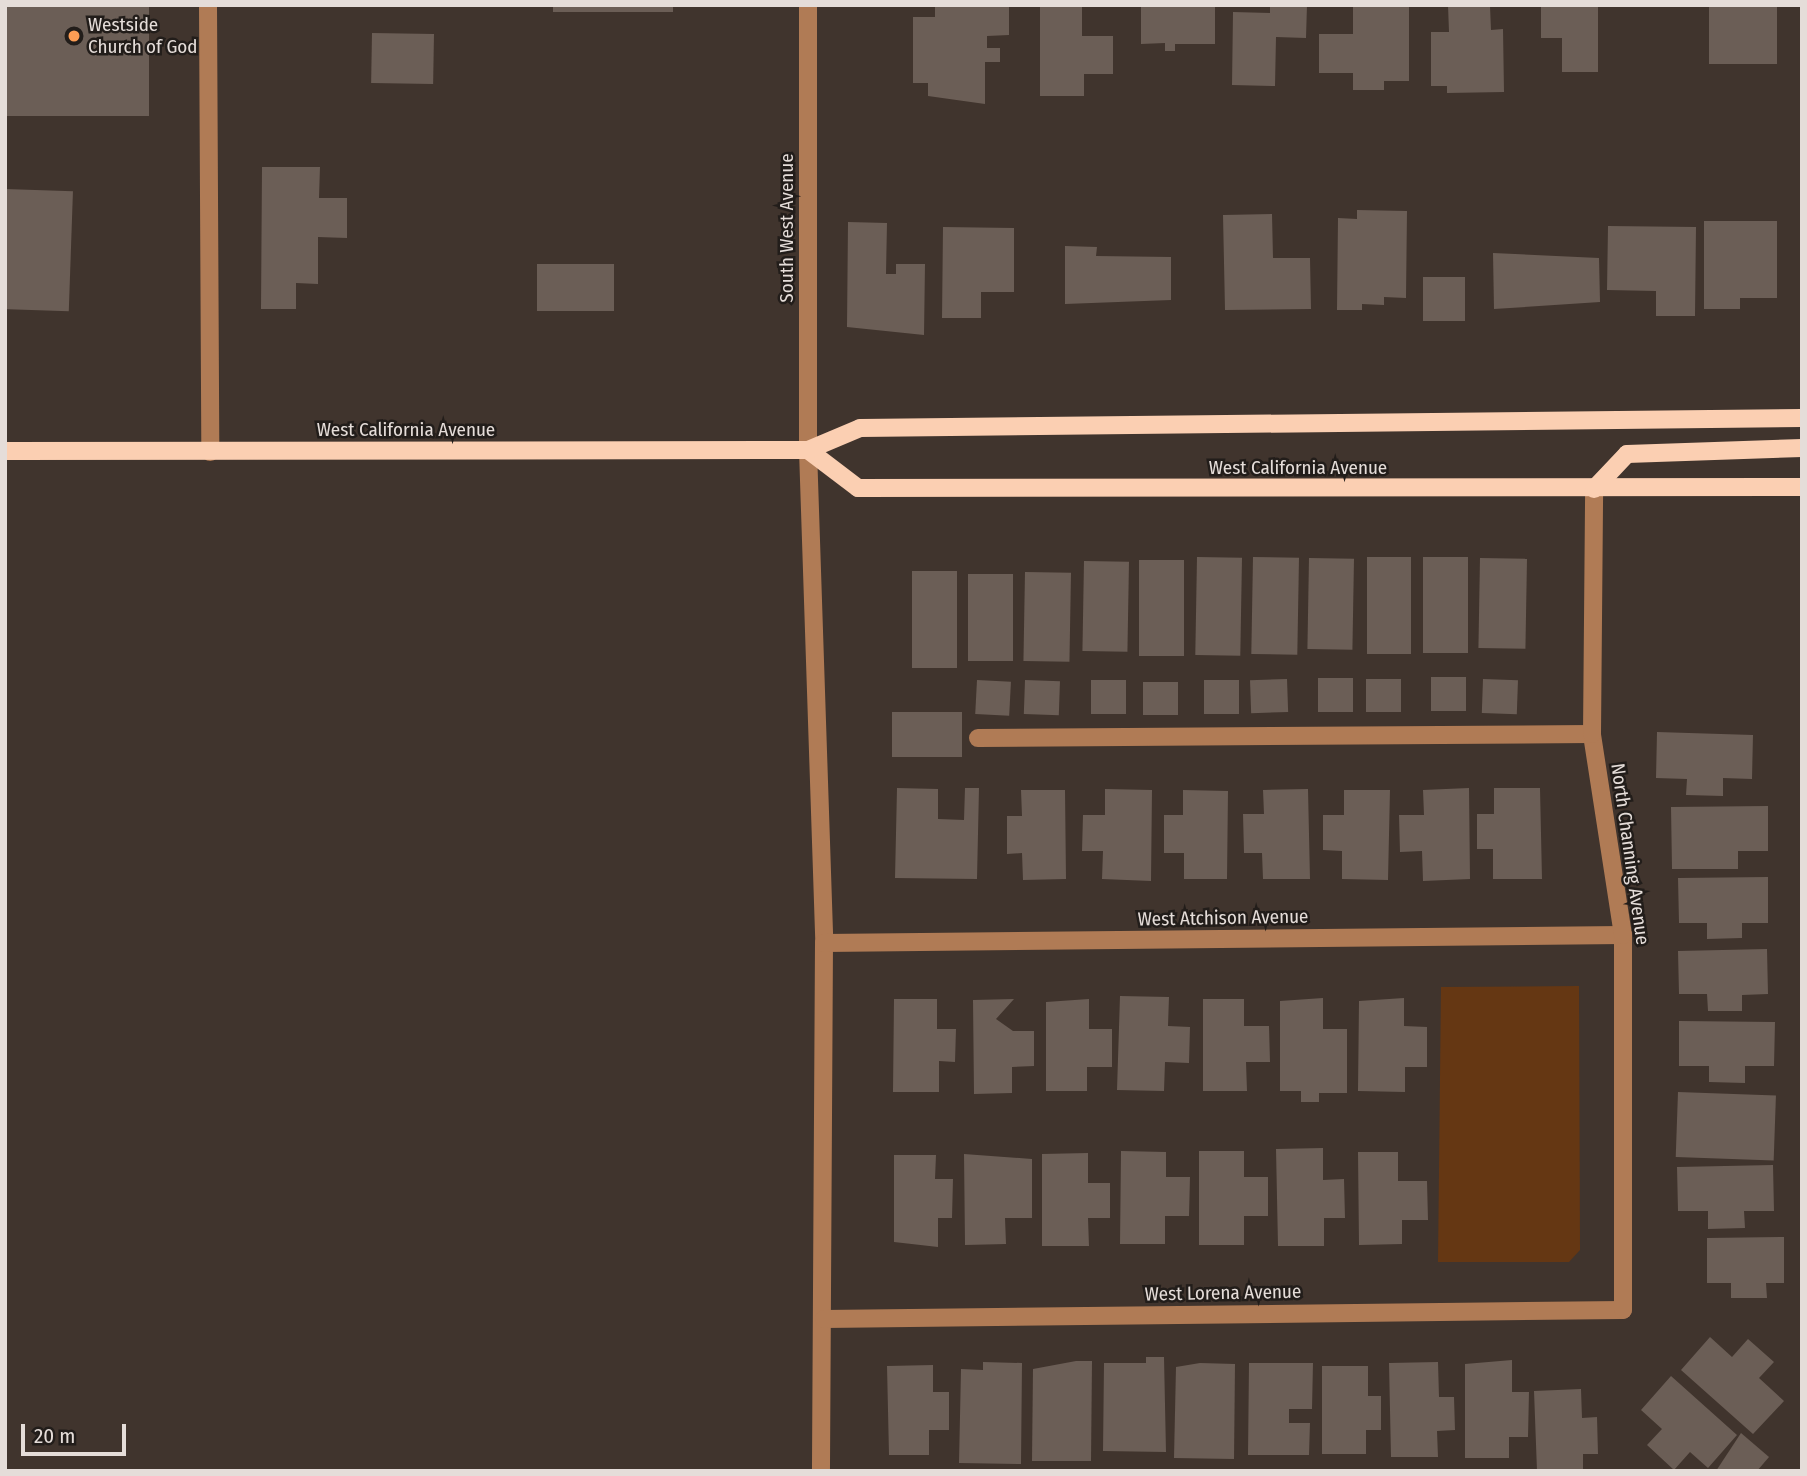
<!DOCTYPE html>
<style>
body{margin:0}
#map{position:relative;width:1807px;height:1476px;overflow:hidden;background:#40342d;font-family:"Fira Sans Condensed",sans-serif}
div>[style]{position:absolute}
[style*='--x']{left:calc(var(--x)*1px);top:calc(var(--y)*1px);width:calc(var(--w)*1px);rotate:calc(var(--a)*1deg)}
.green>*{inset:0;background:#653713}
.building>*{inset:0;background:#6b5e56;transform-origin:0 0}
.minor>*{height:18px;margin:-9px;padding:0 9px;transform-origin:9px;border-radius:9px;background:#b07b55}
.major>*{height:18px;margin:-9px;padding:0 9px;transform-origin:9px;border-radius:9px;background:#fbcfb2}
.dots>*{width:19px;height:19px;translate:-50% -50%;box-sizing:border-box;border:4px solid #221d1a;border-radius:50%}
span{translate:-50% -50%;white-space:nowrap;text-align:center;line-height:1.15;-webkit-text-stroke:5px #221d1a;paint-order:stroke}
.poi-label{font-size:19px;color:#e5ddd9}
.left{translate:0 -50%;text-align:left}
.street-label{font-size:19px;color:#e5ddd9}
.frame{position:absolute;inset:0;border:7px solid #e5ddd9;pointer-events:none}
.scale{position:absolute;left:21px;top:1424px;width:105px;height:32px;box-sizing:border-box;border:4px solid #e5ddd9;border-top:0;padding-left:9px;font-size:21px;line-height:24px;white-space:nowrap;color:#e5ddd9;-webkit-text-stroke:5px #221d1a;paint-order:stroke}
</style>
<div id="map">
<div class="green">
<i style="clip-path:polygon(1579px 986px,1580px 1250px,1569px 1262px,1438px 1262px,1441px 987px)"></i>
</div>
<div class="building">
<i style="left:5px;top:5px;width:144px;height:111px"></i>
<i style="left:553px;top:5px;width:120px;height:7px"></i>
<i style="clip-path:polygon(1009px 5px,1009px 35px,987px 36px,987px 48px,1000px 48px,1000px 62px,985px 62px,985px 104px,928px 96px,928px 83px,913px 83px,913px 17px,935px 17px,935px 6px)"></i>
<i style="clip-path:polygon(1040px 5px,1082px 5px,1082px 36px,1113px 36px,1113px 74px,1084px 74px,1084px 96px,1040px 96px)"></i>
<i style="clip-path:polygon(1141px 5px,1215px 5px,1215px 44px,1175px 44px,1175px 51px,1165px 51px,1165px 43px,1141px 44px)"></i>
<i style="clip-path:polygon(1270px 5px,1307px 5px,1306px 38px,1276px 37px,1275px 86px,1232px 85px,1233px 12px,1270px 13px)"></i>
<i style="clip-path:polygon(1353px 5px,1409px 5px,1409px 81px,1384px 81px,1384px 90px,1353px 90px,1353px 73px,1319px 73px,1319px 34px,1353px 34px)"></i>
<i style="clip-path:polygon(1448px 5px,1490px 6px,1491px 30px,1503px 29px,1504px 92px,1447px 93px,1447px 86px,1431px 86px,1431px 32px,1449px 32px)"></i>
<i style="clip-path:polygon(1541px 5px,1598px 5px,1598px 72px,1562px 72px,1562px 38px,1541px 38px)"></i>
<i style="left:1709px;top:5px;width:68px;height:59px"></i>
<i style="left:372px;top:33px;width:62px;height:50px;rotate:1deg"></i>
<i style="clip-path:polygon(262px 167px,320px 167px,319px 198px,347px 198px,347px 238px,318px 237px,318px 284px,296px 283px,296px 309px,261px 309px)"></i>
<i style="left:5px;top:189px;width:68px;height:120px;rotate:2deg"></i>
<i style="clip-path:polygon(1357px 210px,1407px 211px,1406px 298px,1384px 297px,1384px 305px,1362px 304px,1362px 310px,1337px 310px,1338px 218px,1357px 219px)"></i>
<i style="clip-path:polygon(1272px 214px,1273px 258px,1310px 258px,1311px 309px,1225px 310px,1223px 215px)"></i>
<i style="clip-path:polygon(1704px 221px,1777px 221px,1777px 298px,1740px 298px,1740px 309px,1704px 309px)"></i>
<i style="clip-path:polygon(848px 222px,887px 223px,886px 274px,896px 274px,896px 264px,925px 264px,924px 335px,847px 327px)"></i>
<i style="clip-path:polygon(1608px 226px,1696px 227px,1695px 316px,1656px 316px,1656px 291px,1607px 290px)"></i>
<i style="clip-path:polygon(943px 227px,1014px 228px,1014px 292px,981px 292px,981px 318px,942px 318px)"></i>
<i style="clip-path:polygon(1065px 246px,1097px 247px,1096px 256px,1171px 257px,1171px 300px,1065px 304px)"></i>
<i style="clip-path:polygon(1493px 253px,1599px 258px,1600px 302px,1494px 309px)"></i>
<i style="left:614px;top:264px;width:47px;height:77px;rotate:90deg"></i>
<i style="left:1423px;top:277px;width:42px;height:44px"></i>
<i style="left:1197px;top:557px;width:45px;height:98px;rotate:1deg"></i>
<i style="left:1253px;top:557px;width:46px;height:97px;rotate:1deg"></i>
<i style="left:1367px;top:557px;width:44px;height:97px"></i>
<i style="left:1423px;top:557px;width:45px;height:96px"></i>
<i style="left:1309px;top:558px;width:45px;height:91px;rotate:1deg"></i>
<i style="left:1480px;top:558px;width:47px;height:90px;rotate:1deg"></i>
<i style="left:1139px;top:560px;width:45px;height:96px"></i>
<i style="left:1084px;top:561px;width:45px;height:90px;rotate:1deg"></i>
<i style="left:912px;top:571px;width:45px;height:97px"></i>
<i style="left:1025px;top:572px;width:46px;height:89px;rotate:1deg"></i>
<i style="left:968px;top:574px;width:45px;height:87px"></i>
<i style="left:1431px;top:677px;width:35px;height:34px"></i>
<i style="left:1318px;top:678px;width:35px;height:34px"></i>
<i style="left:1287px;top:679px;width:33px;height:37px;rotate:88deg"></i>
<i style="left:1366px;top:679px;width:35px;height:33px"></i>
<i style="left:1483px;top:679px;width:35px;height:34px;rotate:2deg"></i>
<i style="left:977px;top:680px;width:34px;height:34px;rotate:3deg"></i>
<i style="left:1025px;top:680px;width:35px;height:34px;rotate:2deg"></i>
<i style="left:1091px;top:680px;width:35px;height:34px"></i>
<i style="left:1204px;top:680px;width:35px;height:34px"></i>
<i style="left:1143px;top:682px;width:35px;height:33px"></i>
<i style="left:892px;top:712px;width:70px;height:45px"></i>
<i style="clip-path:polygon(1657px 732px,1753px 735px,1752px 779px,1723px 778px,1723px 796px,1686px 795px,1687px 779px,1656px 778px)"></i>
<i style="clip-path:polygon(897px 788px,938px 789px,938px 819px,964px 820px,965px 788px,979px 788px,977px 879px,895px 878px)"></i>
<i style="clip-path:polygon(1469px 788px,1470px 879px,1423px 881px,1422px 851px,1400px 852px,1399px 815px,1424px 815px,1423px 790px)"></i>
<i style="clip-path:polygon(1494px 788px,1540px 788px,1542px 879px,1493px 879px,1493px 849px,1477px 849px,1477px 814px,1494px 814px)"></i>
<i style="clip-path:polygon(1105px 789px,1152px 790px,1151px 881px,1102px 879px,1103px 851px,1082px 851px,1083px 815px,1105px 815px)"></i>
<i style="clip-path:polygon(1308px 789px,1310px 879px,1263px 879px,1262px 853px,1244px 853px,1243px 814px,1264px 814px,1263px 790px)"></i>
<i style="clip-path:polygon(1021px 790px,1065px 790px,1066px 879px,1023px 880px,1022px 853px,1007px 854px,1007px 816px,1022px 816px)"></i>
<i style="clip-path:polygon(1183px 790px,1228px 791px,1227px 879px,1184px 879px,1184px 853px,1164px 853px,1164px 815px,1183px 815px)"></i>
<i style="clip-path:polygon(1344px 790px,1390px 790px,1388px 880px,1342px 879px,1342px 851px,1323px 850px,1323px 815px,1344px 815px)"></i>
<i style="clip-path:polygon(1768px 806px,1768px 851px,1738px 851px,1738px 869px,1672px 869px,1671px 807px)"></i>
<i style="clip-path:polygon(1768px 877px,1768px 923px,1742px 923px,1742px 938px,1707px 939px,1707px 923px,1679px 923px,1678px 878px)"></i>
<i style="clip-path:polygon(1767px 949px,1768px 994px,1742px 995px,1742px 1011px,1708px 1011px,1707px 994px,1679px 994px,1678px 951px)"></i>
<i style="clip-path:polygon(1120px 996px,1169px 997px,1168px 1026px,1190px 1027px,1189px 1063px,1165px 1062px,1164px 1091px,1117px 1090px)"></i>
<i style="clip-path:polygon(1323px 998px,1323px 1029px,1347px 1029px,1347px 1093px,1319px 1093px,1319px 1102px,1301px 1102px,1301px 1091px,1280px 1091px,1280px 1001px)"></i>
<i style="clip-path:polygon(1404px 998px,1404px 1026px,1427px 1027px,1427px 1067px,1405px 1067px,1405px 1092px,1358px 1091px,1359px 1001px)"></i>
<i style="clip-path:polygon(894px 999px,937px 999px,937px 1029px,956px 1029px,955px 1062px,939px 1061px,939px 1092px,893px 1092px)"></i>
<i style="clip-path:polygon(1014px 999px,996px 1019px,1013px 1031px,1034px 1031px,1034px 1066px,1012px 1067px,1012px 1093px,974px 1094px,973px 1000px)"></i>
<i style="clip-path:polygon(1089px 999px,1089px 1029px,1112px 1029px,1112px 1067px,1087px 1067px,1087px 1091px,1046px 1091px,1046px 1002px)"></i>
<i style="clip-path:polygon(1203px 999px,1244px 999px,1244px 1026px,1269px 1026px,1270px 1062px,1246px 1062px,1247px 1091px,1203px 1091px)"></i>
<i style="clip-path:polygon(1679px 1021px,1775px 1022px,1774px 1066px,1745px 1066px,1745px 1083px,1709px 1082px,1709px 1066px,1679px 1066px)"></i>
<i style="left:1678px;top:1092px;width:98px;height:65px;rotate:2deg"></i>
<i style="clip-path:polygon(1323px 1148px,1323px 1180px,1344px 1179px,1345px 1218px,1324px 1218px,1324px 1246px,1278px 1246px,1276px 1149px)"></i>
<i style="clip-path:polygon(1121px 1151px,1166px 1152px,1166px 1177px,1190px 1177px,1189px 1216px,1165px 1216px,1165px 1244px,1120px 1244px)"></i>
<i style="clip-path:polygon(1199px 1151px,1244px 1151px,1244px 1177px,1268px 1177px,1268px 1216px,1244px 1216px,1244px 1245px,1199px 1245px)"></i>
<i style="clip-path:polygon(1358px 1152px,1398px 1152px,1398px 1181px,1427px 1181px,1428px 1220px,1402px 1220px,1402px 1244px,1359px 1245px)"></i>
<i style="clip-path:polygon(1088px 1153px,1088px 1183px,1110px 1183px,1110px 1218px,1088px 1218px,1089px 1246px,1042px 1246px,1042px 1154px)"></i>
<i style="clip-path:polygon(964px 1154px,1032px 1159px,1032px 1218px,1005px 1218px,1006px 1244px,965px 1245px)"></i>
<i style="clip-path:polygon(894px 1155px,936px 1155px,935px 1179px,953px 1179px,952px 1218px,938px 1218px,938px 1247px,894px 1242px)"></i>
<i style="clip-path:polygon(1773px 1165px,1774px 1211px,1744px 1211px,1745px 1228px,1708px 1229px,1708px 1211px,1678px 1211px,1677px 1167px)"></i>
<i style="clip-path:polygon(1784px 1237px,1784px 1283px,1766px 1283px,1767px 1298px,1731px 1298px,1731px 1283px,1707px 1283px,1707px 1238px)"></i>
<i style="clip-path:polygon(1710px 1337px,1732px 1357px,1748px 1339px,1774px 1362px,1759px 1378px,1784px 1401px,1753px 1434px,1681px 1370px)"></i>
<i style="clip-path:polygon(1146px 1357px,1164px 1357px,1166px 1452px,1103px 1451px,1104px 1363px,1146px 1363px)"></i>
<i style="clip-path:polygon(1512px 1360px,1512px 1392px,1529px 1392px,1528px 1437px,1509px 1437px,1509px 1458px,1465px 1458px,1465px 1364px)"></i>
<i style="clip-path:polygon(1076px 1361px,1092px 1361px,1091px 1461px,1032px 1461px,1033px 1369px)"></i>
<i style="clip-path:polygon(983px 1362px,1022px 1363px,1021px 1464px,959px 1463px,961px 1369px,983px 1370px)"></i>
<i style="clip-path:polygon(1438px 1362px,1439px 1397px,1454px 1397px,1455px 1430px,1437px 1431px,1438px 1457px,1391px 1457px,1389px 1363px)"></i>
<i style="clip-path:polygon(1200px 1363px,1235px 1364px,1234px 1459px,1174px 1458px,1176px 1367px)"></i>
<i style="clip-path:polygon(1249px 1363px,1313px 1363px,1312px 1409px,1289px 1409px,1289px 1423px,1310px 1423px,1309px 1455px,1248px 1455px)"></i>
<i style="clip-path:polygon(933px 1365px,933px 1392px,949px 1392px,949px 1430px,929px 1430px,929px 1455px,889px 1455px,887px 1366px)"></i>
<i style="clip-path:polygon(1322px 1366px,1368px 1366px,1368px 1396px,1381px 1396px,1381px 1430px,1366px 1430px,1366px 1454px,1322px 1454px)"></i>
<i style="clip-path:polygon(1671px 1376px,1737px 1435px,1708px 1468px,1690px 1452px,1674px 1470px,1647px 1445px,1662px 1429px,1641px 1410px)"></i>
<i style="clip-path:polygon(1581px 1389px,1582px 1418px,1597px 1417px,1598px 1454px,1583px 1454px,1583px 1471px,1537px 1471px,1534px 1391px)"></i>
<i style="clip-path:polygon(1741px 1433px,1769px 1457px,1757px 1471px,1716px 1471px)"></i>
</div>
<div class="minor">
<i style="--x:208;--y:5;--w:447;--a:89.7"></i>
<i style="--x:808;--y:5;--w:445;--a:90"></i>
<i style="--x:808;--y:450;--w:493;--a:88.1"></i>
<i style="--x:824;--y:943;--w:528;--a:90.33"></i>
<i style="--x:978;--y:738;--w:614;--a:-0.37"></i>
<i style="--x:824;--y:943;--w:799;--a:-0.57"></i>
<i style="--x:824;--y:1319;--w:799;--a:-0.65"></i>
<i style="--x:1623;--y:1310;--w:375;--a:-90"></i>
<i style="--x:1623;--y:935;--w:203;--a:-98.8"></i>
<i style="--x:1592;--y:734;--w:245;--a:-89.5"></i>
</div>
<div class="major">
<i style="--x:808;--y:450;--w:63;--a:37.2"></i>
<i style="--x:858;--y:488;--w:944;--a:-0.06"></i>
<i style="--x:5;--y:451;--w:803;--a:-0.07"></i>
<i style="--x:808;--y:450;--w:56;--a:-22.9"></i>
<i style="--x:860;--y:428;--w:942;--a:-0.61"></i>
<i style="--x:1594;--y:489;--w:48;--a:-46.7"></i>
<i style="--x:1627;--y:454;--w:175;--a:-2"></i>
</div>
<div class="dots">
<i style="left:74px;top:36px;background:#fd9d54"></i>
</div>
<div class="poi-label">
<span class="left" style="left:88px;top:36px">Westside<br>Church of God</span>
</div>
<div class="street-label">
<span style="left:787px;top:228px;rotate:-90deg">South West Avenue</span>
<span style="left:406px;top:430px">West California Avenue</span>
<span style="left:1298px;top:468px">West California Avenue</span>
<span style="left:1630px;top:854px;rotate:82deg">North Channing Avenue</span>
<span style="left:1223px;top:918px;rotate:-1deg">West Atchison Avenue</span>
<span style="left:1223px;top:1293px;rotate:-1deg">West Lorena Avenue</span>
</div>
<div class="frame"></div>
<div class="scale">20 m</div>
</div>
